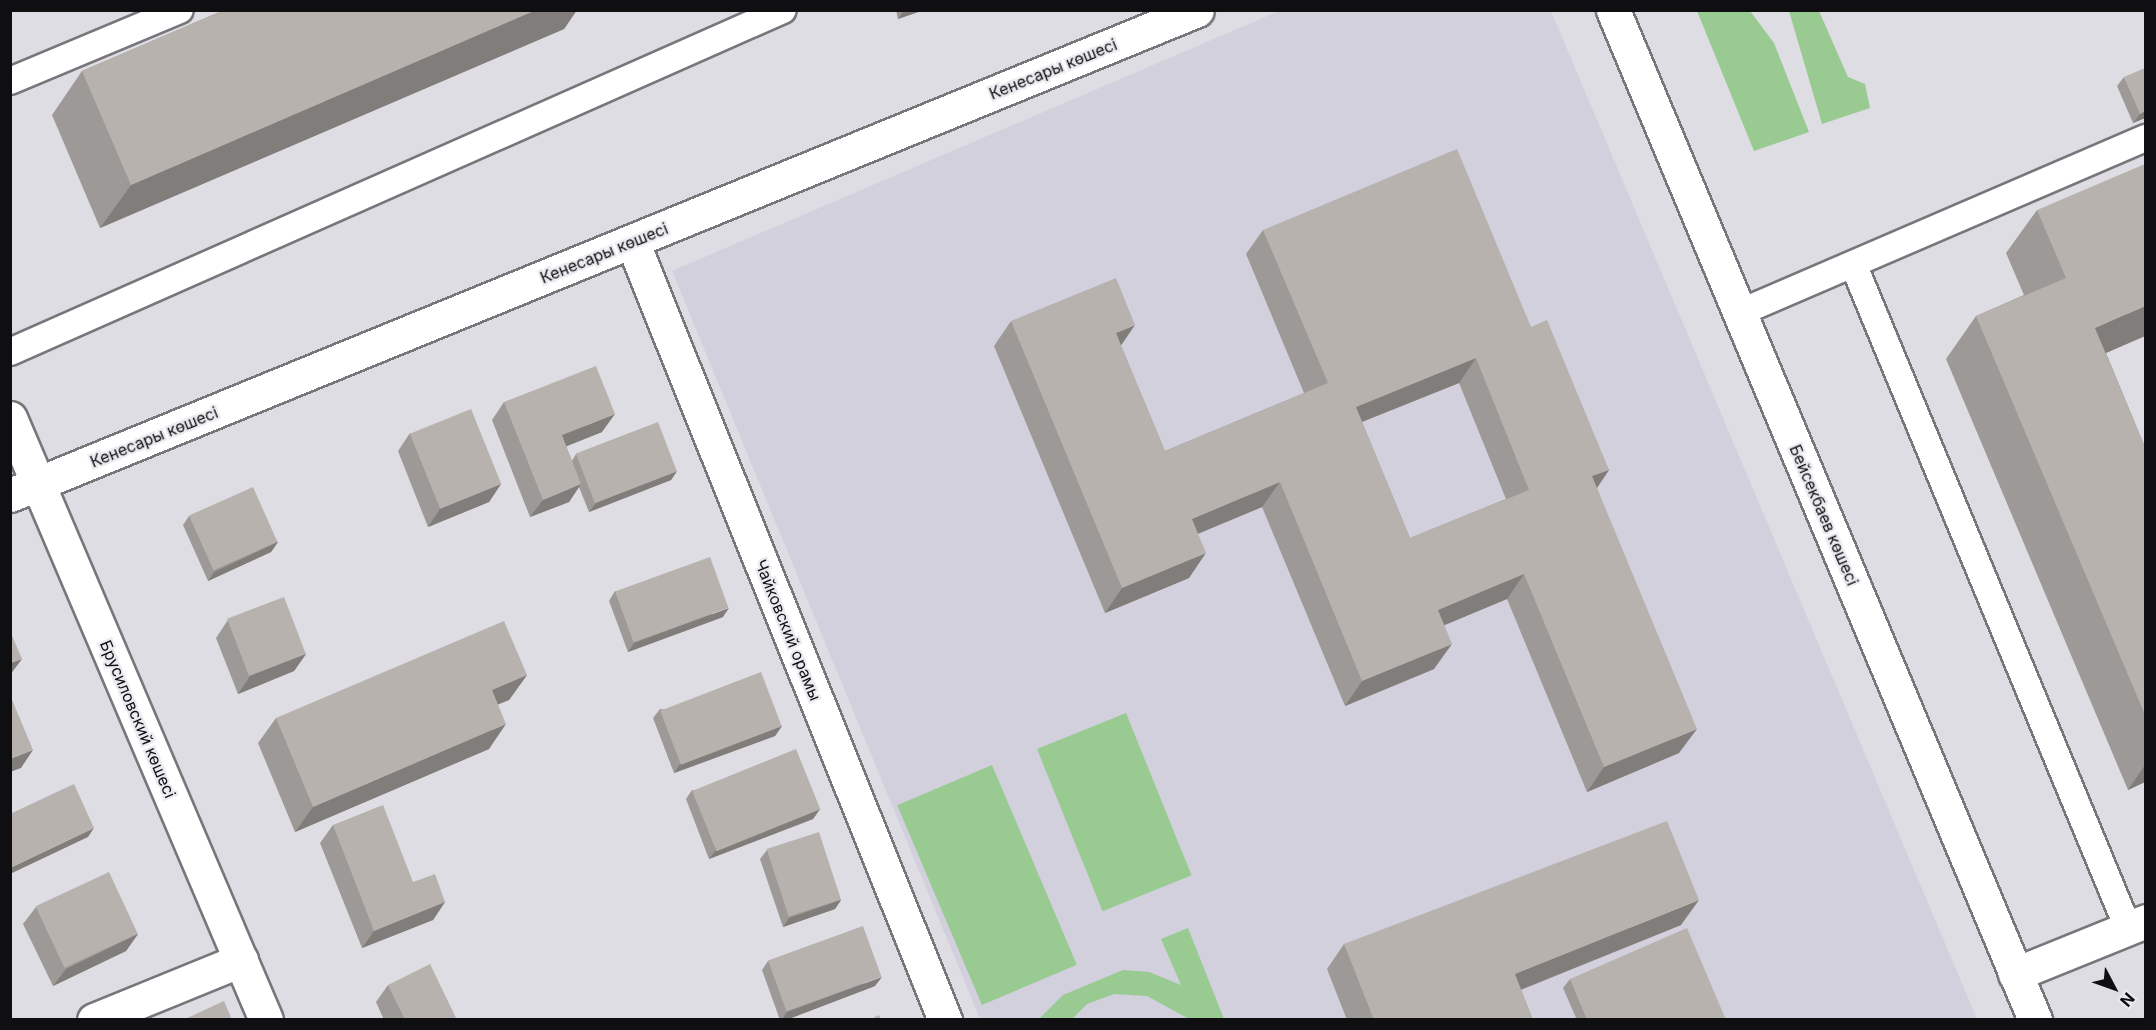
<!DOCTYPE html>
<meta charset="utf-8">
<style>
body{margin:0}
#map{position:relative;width:2156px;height:1030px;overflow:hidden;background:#dedde3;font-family:Inter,sans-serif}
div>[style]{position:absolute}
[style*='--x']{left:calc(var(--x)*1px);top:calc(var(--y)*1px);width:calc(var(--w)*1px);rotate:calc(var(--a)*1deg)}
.built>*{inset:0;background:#d2d0dd}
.green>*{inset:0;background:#99ca91;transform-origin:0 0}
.roads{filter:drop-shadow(2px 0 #77767b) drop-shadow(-2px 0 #77767b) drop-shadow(0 2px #77767b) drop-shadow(0 -2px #77767b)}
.lane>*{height:26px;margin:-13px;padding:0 13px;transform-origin:13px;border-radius:13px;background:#fff}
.street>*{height:33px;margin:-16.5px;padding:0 16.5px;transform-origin:16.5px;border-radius:16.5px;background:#fff}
.secondary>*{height:33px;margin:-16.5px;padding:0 16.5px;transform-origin:16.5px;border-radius:16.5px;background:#fff}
.wall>*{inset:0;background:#9d9996}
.shaded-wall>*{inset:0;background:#807d7a}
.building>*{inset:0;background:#b7b2ae;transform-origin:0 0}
span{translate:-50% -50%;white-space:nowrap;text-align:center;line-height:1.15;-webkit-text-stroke:4.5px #ebeaf0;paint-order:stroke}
.street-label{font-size:16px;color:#0f0e10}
.frame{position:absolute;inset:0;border:12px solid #0f0e10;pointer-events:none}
.north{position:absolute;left:2084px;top:958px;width:60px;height:60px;-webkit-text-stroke:4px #ebeaf0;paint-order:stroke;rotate:131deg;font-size:16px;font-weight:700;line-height:24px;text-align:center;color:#0f0e10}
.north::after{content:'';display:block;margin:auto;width:21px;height:27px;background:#0f0e10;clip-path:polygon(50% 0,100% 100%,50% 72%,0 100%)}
</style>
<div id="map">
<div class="built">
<i style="clip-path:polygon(1279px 11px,1551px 11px,1977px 1019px,980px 1019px,672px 271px)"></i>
</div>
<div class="green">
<i style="clip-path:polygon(1697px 11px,1750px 11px,1774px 43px,1809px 132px,1754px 151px)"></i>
<i style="clip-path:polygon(1789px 11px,1819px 11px,1848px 77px,1865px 84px,1870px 108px,1822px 124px)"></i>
<i style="left:1126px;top:713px;width:175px;height:96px;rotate:68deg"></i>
<i style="left:992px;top:765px;width:217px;height:103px;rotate:67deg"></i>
<i style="clip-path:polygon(1188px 928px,1224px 1019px,1189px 1019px,1147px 996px,1114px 994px,1087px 1004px,1072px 1019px,1039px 1019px,1063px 995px,1123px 970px,1149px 972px,1181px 985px,1161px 939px)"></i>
</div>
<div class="roads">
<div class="lane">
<i style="--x:10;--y:81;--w:184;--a:-22.7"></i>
<i style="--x:1854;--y:266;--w:716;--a:67.52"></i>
<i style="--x:1739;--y:313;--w:443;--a:-23.3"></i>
<i style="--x:10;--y:352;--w:845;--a:-23.87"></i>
</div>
<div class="street">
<i style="--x:632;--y:241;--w:840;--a:68.11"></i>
<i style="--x:10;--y:418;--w:654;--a:66.96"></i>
<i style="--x:2015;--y:974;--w:141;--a:-22"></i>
<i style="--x:94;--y:1020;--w:159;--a:-22.2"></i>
</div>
<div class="secondary">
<i style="--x:1613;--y:10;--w:1095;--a:67.32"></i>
<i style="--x:10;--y:495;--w:1282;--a:-22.22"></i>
</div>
</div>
<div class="wall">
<i style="clip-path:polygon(224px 10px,577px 10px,564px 29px,100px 228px,52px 115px,82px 71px)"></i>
<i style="clip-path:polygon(896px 10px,924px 10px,898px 19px)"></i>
<i style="clip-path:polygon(2124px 77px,2145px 118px,2133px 123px,2117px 86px)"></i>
<i style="clip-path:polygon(2037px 210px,2145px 336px,2106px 353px,2145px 447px,2145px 782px,2128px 790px,1946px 359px,1976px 316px,2024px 295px,2006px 253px)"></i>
<i style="clip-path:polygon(evenodd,1263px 230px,1531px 327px,1609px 470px,1597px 488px,1679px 753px,1587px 792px,1507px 599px,1444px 625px,1434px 669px,1345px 706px,1262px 507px,1198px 534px,1189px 578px,1105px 613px,994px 346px,1011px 321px,1121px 346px,1165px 451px,1304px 393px,1246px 254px,1263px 230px,1459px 383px,1506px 499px,1410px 538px,1362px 422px,1459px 383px)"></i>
<i style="clip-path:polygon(504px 402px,602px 432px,566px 446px,572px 461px,576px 454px,677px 471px,671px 480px,589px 512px,579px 487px,569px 502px,530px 517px,492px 420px)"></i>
<i style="clip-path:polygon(410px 433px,501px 484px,489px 502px,428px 527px,398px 451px)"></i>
<i style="clip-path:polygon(189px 516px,278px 542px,271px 552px,208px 581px,183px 525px)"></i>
<i style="clip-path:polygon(615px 591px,723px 617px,628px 652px,609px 601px)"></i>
<i style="clip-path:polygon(228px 620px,306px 654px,294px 671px,238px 694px,216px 638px)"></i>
<i style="clip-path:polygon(527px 675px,509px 700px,498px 704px,489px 749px,295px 832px,258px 743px,276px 718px)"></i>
<i style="clip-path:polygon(660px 709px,782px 726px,775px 736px,674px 773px,653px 718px)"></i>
<i style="clip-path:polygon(692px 790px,820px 809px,813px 819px,709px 859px,686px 799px)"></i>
<i style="clip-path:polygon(333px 825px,413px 882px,445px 902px,433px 920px,362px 948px,320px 843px)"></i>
<i style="clip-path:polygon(767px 850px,841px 900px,835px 909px,783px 927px,760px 859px)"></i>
<i style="clip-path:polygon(36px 907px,138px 934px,126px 951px,53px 986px,23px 924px)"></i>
<i style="clip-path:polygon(1681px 925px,1521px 990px,1533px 1020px,1347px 1020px,1327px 969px,1344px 944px)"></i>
<i style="clip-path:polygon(768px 961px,875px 986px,786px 1020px,780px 1020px,762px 970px)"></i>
<i style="clip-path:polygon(1570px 979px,1726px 1020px,1577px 1020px,1563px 988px)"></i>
<i style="clip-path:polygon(388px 985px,457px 1020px,384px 1020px,376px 1002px)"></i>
</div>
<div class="shaded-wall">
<i style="clip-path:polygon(536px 10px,577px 10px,564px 29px,100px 228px,131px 185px)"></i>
<i style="clip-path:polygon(904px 10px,924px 10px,898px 19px)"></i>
<i style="clip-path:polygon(2145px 111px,2145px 118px,2133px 123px,2140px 114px)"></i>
<i style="clip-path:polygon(2145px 306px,2145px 336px,2064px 371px,2095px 328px)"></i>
<i style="clip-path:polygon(1135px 325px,1118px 350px,1116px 333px)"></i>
<i style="clip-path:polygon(1476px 358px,1459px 383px,1339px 431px,1356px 407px)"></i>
<i style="clip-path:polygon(615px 414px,602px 432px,550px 453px,562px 435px)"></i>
<i style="clip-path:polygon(1609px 470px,1592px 495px,1592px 476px)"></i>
<i style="clip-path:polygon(677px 471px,671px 480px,589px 512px,596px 503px)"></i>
<i style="clip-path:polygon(1280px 482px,1262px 507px,1175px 543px,1192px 519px)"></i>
<i style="clip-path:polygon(501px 484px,489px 502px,428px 527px,440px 509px)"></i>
<i style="clip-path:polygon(581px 484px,569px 502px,530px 517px,543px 500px)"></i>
<i style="clip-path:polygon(278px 542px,271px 552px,208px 581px,214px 572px)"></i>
<i style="clip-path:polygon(1206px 553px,1189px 578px,1105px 613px,1122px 588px)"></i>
<i style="clip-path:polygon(1524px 574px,1507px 599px,1421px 635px,1438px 610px)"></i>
<i style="clip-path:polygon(729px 608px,723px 617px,628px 652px,634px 643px)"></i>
<i style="clip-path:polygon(1452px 644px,1434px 669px,1345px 706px,1362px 681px)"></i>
<i style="clip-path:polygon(306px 654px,294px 671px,238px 694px,250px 676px)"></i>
<i style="clip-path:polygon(22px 659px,10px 675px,10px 663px)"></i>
<i style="clip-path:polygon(527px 675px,509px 700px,475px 714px,492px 690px)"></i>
<i style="clip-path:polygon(506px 724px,489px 749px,295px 832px,313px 807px)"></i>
<i style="clip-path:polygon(782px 726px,775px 736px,674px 773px,680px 764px)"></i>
<i style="clip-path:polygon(1697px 729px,1679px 753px,1587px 792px,1604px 767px)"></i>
<i style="clip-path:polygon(33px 750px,21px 768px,10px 772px,10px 759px)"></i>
<i style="clip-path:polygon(2145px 765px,2145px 782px,2128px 790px)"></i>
<i style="clip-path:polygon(820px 809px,813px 819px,709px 859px,716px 850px)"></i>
<i style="clip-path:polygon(94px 828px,88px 837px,10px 874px,10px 868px)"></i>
<i style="clip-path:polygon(841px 900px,835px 909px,783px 927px,789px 918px)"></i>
<i style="clip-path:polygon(1699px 900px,1681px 925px,1497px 999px,1515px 974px)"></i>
<i style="clip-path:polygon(445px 902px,433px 920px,362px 948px,374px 931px)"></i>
<i style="clip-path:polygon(138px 934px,126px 951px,53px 986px,66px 969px)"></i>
<i style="clip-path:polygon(882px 977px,875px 986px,786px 1020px,782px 1020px,787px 1012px)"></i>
</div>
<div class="building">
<i style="clip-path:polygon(224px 10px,536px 10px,131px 185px,82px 71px)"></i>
<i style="clip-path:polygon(2145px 68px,2145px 111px,2140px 114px,2124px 77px)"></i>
<i style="clip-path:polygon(evenodd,1457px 149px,1531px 327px,1547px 320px,1609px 470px,1592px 476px,1697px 729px,1604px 767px,1524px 574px,1438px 610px,1452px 644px,1362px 681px,1280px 482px,1192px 519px,1206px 553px,1122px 588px,1011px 321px,1116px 278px,1135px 325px,1116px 333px,1165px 451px,1328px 383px,1263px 230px,1457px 149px,1476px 358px,1529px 490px,1410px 538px,1356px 407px,1476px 358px)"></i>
<i style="clip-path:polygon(2145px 164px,2145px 306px,2095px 328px,2145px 447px,2145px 715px,1976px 316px,2066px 278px,2037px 210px)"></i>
<i style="clip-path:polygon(596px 366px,615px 414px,562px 435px,581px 484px,543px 500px,504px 402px)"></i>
<i style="left:471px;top:409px;width:81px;height:66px;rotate:68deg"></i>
<i style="left:658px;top:422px;width:53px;height:88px;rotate:69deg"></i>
<i style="left:253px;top:487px;width:60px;height:70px;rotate:66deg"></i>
<i style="left:710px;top:557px;width:54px;height:101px;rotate:70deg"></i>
<i style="left:284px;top:597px;width:61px;height:61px;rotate:69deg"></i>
<i style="clip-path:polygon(504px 621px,527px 675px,492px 690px,506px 724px,313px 807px,276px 718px)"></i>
<i style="clip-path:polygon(10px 631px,22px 659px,10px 663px)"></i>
<i style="left:761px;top:672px;width:58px;height:108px;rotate:69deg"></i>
<i style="clip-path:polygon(10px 695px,33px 750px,10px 759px)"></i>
<i style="left:796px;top:749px;width:65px;height:112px;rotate:68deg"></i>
<i style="clip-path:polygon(74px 784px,94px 828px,10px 868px,10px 814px)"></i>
<i style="clip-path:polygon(383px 805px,413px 882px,435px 874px,445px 902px,374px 931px,333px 825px)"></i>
<i style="clip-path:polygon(1667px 821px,1699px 900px,1515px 974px,1533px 1020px,1374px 1020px,1344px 944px)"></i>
<i style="left:819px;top:832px;width:71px;height:55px;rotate:72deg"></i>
<i style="left:109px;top:872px;width:68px;height:81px;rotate:65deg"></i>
<i style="left:863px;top:926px;width:54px;height:101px;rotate:70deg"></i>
<i style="clip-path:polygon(1687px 928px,1726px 1020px,1587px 1020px,1570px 979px)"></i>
<i style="clip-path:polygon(430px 964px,457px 1020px,405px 1020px,388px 985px)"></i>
<i style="clip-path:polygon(224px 1001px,232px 1020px,183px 1020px)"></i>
<i style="clip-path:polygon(879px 1015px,881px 1020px,869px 1020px)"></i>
</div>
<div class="street-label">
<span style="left:1053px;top:69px;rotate:-22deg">Кенесары көшесі</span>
<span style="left:604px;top:253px;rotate:-22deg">Кенесары көшесі</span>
<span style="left:154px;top:437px;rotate:-22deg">Кенесары көшесі</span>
<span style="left:1824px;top:515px;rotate:67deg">Бейсекбаев көшесі</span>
<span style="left:788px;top:630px;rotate:68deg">Чайковский орамы</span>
<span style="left:138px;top:719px;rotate:67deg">Брусиловский көшесі</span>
</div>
<div class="frame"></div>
<div class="north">N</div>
</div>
